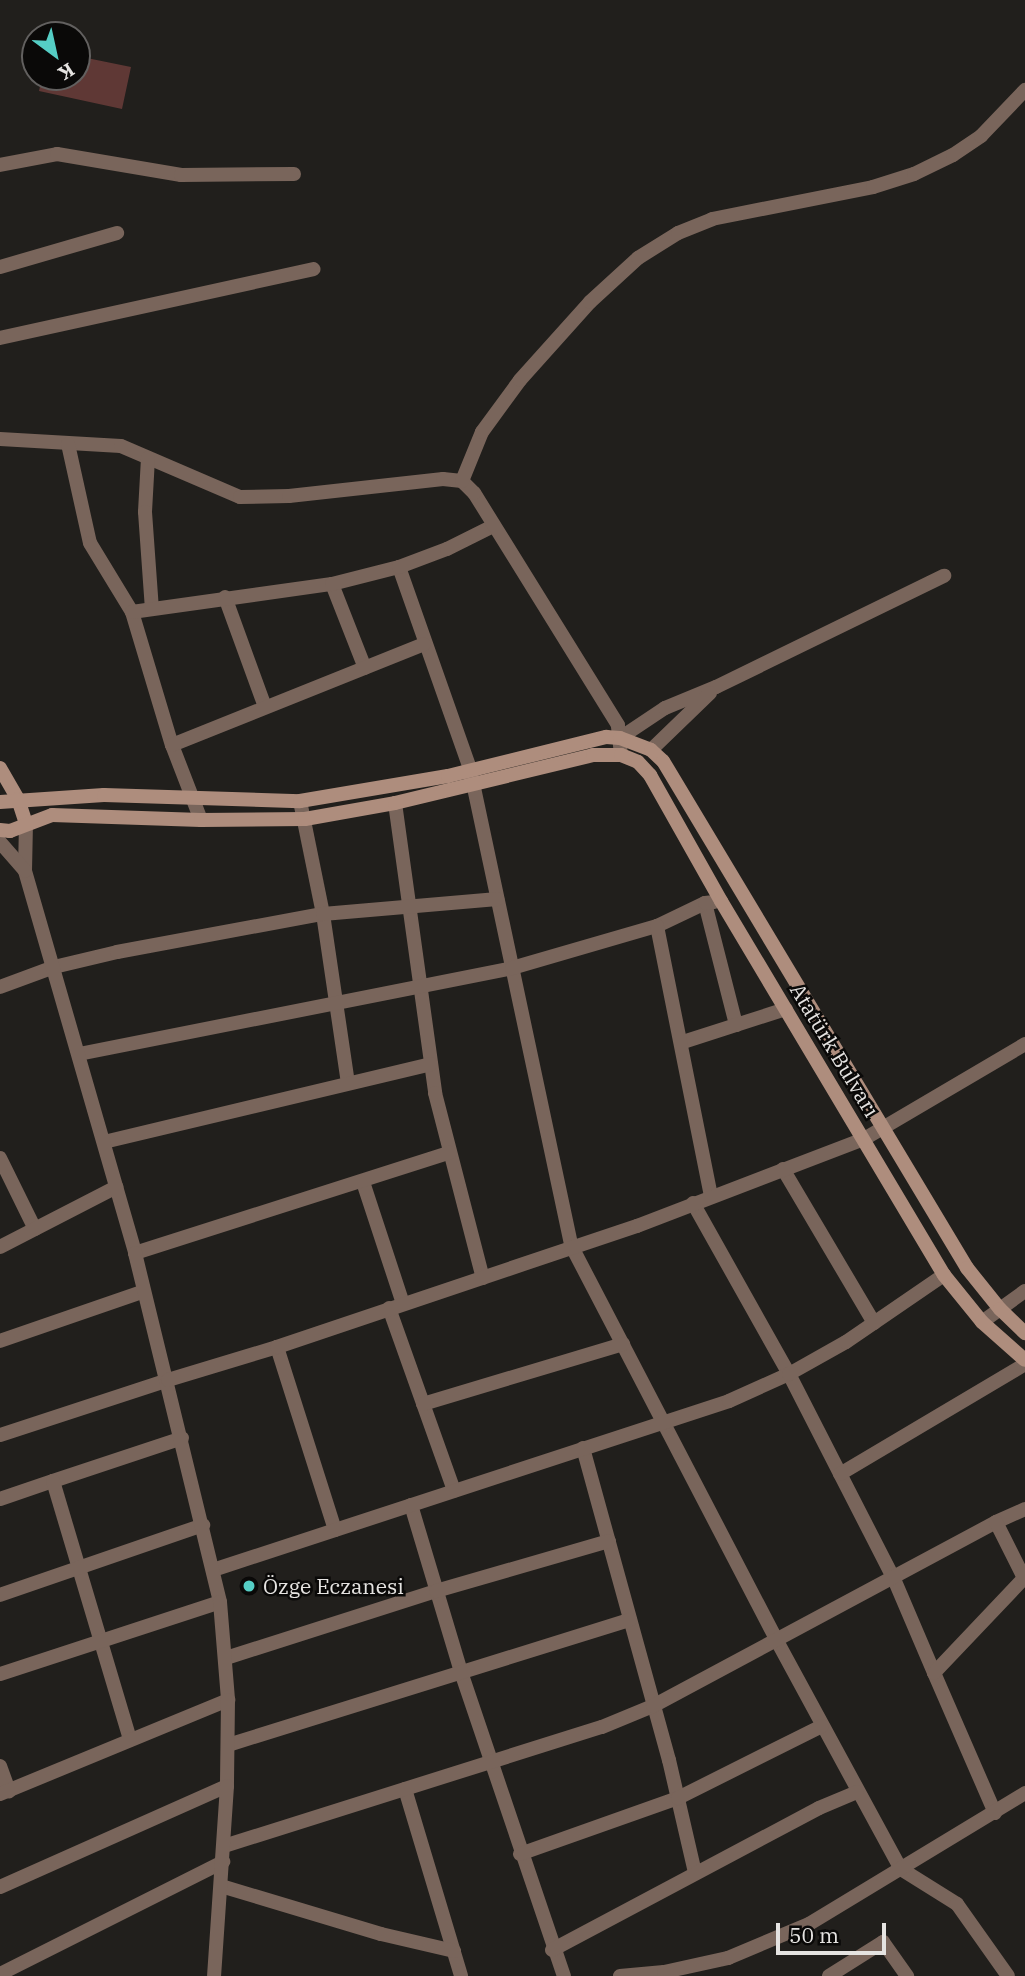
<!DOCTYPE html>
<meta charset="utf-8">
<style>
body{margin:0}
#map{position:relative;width:1025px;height:1976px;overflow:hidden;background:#211f1c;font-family:"IBM Plex Serif",serif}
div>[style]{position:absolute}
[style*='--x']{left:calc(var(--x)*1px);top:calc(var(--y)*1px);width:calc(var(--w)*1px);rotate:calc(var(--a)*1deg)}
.green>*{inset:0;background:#5f3835}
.minor>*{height:14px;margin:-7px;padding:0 7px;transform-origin:7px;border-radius:7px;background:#79655b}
.tertiary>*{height:14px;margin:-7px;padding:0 7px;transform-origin:7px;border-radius:7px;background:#79655b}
.secondary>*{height:14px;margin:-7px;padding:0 7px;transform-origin:7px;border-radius:7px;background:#ae8d7d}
.dots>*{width:19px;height:19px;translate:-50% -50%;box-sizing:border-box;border:4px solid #0a0908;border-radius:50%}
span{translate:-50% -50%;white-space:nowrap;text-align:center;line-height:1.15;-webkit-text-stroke:5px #0a0908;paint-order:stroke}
.street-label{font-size:21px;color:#e5e3e1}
.poi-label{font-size:21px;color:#e5e3e1}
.left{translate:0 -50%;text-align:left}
.north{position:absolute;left:21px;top:21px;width:70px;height:70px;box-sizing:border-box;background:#0a0908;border:2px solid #62605f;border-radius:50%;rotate:147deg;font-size:19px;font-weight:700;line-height:28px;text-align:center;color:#e5e3e1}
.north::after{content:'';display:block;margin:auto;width:24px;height:32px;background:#55cec5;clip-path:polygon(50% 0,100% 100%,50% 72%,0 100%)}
.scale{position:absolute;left:776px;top:1923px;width:110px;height:32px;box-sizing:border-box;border:4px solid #e5e3e1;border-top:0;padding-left:9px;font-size:21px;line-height:24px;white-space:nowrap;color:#e5e3e1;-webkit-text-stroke:5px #0a0908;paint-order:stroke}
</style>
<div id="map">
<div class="green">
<i style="clip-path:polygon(77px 56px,131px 67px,122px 109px,39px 91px,42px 77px,77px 77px)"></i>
</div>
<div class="minor">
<i style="--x:0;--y:165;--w:58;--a:-10.9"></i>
<i style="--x:57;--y:154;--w:126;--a:9.6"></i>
<i style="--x:181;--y:175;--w:113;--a:-0.5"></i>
<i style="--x:0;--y:267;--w:122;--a:-16.2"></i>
<i style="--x:0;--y:338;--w:321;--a:-12.4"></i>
<i style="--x:0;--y:439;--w:121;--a:3.3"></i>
<i style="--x:121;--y:446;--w:129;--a:23.2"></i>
<i style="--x:240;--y:497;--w:49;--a:-1.2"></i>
<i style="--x:289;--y:496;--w:155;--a:-6.3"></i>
<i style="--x:443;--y:479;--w:19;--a:6"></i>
<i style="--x:68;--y:444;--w:101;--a:77.5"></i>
<i style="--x:90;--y:543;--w:81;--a:58.7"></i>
<i style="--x:132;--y:612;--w:139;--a:73.3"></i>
<i style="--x:172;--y:745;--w:80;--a:68.9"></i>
<i style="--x:148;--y:458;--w:54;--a:93.2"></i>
<i style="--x:145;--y:512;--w:97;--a:85.9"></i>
<i style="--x:399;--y:567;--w:214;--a:70.6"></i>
<i style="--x:470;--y:769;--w:489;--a:78"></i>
<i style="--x:572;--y:1247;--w:444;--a:62.5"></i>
<i style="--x:777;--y:1641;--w:260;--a:61.5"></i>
<i style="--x:901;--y:1869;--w:66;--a:32"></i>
<i style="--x:957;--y:1904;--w:88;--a:54.7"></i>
<i style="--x:332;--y:584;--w:90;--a:68.6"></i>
<i style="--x:225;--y:597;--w:117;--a:70"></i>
<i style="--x:132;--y:612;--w:202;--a:-8"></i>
<i style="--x:332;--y:584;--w:69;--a:-14.2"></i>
<i style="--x:399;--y:567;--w:51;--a:-20.6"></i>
<i style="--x:447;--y:549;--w:51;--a:-26.6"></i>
<i style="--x:620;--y:738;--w:54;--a:-33.7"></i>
<i style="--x:665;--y:708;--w:55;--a:-22.4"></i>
<i style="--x:716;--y:687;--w:254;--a:-26"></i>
<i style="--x:172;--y:745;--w:271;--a:-21.8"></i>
<i style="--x:651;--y:750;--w:82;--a:-44"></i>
<i style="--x:300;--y:801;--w:115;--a:78.5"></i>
<i style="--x:323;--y:914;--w:171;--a:81.6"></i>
<i style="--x:395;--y:803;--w:293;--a:82.1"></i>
<i style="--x:435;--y:1093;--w:191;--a:75.5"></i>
<i style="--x:705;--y:903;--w:126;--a:75.7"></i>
<i style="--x:657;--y:926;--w:53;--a:-25.6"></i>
<i style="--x:705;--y:903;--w:9;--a:-6"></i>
<i style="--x:0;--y:987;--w:58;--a:-20.3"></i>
<i style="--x:54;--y:967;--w:65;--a:-13.4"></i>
<i style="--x:117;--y:952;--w:209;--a:-10.5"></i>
<i style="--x:323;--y:914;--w:175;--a:-4.9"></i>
<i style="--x:683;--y:1042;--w:108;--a:-17.8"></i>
<i style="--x:79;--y:1054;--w:441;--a:-11.2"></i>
<i style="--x:512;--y:968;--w:151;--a:-16.2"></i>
<i style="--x:657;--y:926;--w:275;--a:78.7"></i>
<i style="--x:104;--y:1142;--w:336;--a:-13.4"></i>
<i style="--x:0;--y:1158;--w:79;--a:63.8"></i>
<i style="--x:783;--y:1169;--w:179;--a:59.4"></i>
<i style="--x:363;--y:1182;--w:128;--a:71.8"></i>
<i style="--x:693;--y:1203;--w:196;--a:60.7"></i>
<i style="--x:789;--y:1374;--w:230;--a:62.9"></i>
<i style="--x:894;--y:1579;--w:102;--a:66.9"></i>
<i style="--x:0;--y:1247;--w:131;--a:-27.3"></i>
<i style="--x:135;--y:1253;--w:330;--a:-17.7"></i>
<i style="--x:389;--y:1308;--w:194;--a:70.4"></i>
<i style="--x:982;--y:1322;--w:53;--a:-35.8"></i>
<i style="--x:0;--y:1341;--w:152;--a:-19.1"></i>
<i style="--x:277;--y:1347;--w:192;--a:72.4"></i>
<i style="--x:423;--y:1404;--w:209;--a:-16.7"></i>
<i style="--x:0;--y:1435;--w:177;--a:-18.1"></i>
<i style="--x:583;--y:1448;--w:324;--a:74.6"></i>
<i style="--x:669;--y:1760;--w:116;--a:77"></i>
<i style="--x:840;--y:1474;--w:215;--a:-30.7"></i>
<i style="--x:53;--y:1481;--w:136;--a:-18.4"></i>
<i style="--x:0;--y:1499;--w:56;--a:-18.8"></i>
<i style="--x:53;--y:1481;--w:270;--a:73.4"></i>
<i style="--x:411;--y:1505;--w:174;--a:73.3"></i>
<i style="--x:461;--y:1672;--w:321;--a:71.3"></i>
<i style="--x:996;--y:1522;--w:32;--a:-24"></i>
<i style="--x:213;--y:1570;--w:543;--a:-18.13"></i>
<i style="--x:729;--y:1401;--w:66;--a:-24.2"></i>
<i style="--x:789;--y:1374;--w:65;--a:-29.3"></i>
<i style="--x:846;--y:1342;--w:119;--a:-34.4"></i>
<i style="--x:0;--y:1595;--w:215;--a:-19"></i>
<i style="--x:226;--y:1658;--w:220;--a:-17.7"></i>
<i style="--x:436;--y:1591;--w:180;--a:-16.1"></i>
<i style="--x:0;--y:1674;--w:231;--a:-18.1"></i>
<i style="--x:228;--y:1745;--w:421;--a:-17.3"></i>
<i style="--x:0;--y:1766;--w:27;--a:70"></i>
<i style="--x:405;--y:1789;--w:195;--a:73.3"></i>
<i style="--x:0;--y:1794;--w:247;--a:-22.4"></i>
<i style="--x:995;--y:1813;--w:153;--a:-113.5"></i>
<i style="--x:934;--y:1673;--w:132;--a:-46.5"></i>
<i style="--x:224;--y:1846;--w:396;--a:-17.5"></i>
<i style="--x:602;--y:1727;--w:55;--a:-22.4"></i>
<i style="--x:653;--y:1706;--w:389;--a:-28.2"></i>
<i style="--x:996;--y:1522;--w:63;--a:63.4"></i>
<i style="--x:520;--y:1854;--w:168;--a:-19.5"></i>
<i style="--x:678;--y:1798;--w:161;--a:-26.6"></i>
<i style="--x:221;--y:1886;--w:167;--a:16.7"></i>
<i style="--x:381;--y:1934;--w:75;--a:13.1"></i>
<i style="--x:0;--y:1887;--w:248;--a:-24"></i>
<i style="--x:552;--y:1950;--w:302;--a:-28"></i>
<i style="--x:819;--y:1808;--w:41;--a:-22.8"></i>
<i style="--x:0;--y:1974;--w:250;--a:-26.7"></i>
<i style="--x:620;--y:1976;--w:44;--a:-5.2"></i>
<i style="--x:664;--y:1972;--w:66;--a:-12.3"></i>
<i style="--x:728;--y:1958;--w:88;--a:-22.8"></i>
<i style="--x:809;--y:1924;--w:253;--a:-31.2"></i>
<i style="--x:829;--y:1976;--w:64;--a:-32.2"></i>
<i style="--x:883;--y:1942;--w:42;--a:54.8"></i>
</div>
<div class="tertiary">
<i style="--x:621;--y:755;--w:30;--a:-96"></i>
<i style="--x:618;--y:725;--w:273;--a:-121.8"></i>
<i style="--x:474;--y:493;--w:17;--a:-135"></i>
<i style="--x:462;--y:481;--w:53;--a:-67.8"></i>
<i style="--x:482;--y:432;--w:64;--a:-53.8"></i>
<i style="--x:520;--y:380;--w:105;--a:-48.1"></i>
<i style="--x:590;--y:302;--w:65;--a:-42.5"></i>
<i style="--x:638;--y:258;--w:47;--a:-32"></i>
<i style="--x:678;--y:233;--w:37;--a:-22"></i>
<i style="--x:712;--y:219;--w:164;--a:-11.2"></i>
<i style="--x:873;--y:187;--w:43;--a:-17.6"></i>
<i style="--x:914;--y:174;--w:43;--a:-26"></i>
<i style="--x:953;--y:155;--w:34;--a:-34"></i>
<i style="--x:981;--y:136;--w:64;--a:-46.3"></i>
<i style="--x:26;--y:823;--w:48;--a:91.2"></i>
<i style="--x:25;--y:871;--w:398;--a:73.9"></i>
<i style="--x:135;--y:1253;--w:359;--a:76.3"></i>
<i style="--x:220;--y:1602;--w:98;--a:85.3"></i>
<i style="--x:228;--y:1700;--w:86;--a:90.7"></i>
<i style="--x:227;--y:1786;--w:190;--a:93.9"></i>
<i style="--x:0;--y:842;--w:38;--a:49"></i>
<i style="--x:168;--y:1380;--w:114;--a:-16.8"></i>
<i style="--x:277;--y:1347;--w:380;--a:-18.6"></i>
<i style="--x:637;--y:1226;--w:243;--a:-21"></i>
<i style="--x:864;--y:1139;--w:187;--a:-30.5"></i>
</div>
<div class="secondary">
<i style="--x:0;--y:768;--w:36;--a:60"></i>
<i style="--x:18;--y:799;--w:25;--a:72"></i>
<i style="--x:0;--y:802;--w:104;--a:-3.9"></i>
<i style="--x:104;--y:795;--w:196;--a:1.8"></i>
<i style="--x:300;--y:801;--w:150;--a:-9.6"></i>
<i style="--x:448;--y:776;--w:163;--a:-13.9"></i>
<i style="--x:606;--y:737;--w:14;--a:4"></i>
<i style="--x:620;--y:738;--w:33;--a:21"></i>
<i style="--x:651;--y:750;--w:16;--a:43"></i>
<i style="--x:663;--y:761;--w:591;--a:59.05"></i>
<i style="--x:967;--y:1268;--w:53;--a:51.2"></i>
<i style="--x:1000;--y:1309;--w:35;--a:44"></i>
<i style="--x:0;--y:830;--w:10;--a:6"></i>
<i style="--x:10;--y:831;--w:45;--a:-20.9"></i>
<i style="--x:52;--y:815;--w:149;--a:1.9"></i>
<i style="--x:201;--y:820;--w:104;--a:-0.6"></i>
<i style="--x:305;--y:819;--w:91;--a:-10.1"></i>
<i style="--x:395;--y:803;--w:204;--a:-13.6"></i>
<i style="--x:593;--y:755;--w:28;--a:0"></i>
<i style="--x:621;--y:755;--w:18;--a:22"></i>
<i style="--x:638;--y:762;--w:18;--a:47"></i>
<i style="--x:650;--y:775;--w:145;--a:60.6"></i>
<i style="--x:721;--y:901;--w:435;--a:59.2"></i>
<i style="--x:944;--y:1275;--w:60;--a:51"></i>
<i style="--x:982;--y:1322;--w:57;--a:41.5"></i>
</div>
<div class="dots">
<i style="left:249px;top:1586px;background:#55cec5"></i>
</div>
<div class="street-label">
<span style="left:835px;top:1050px;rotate:59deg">Atatürk Bulvarı</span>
</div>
<div class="poi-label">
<span class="left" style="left:263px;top:1586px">Özge Eczanesi</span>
</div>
<div class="north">K</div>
<div class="scale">50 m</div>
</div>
